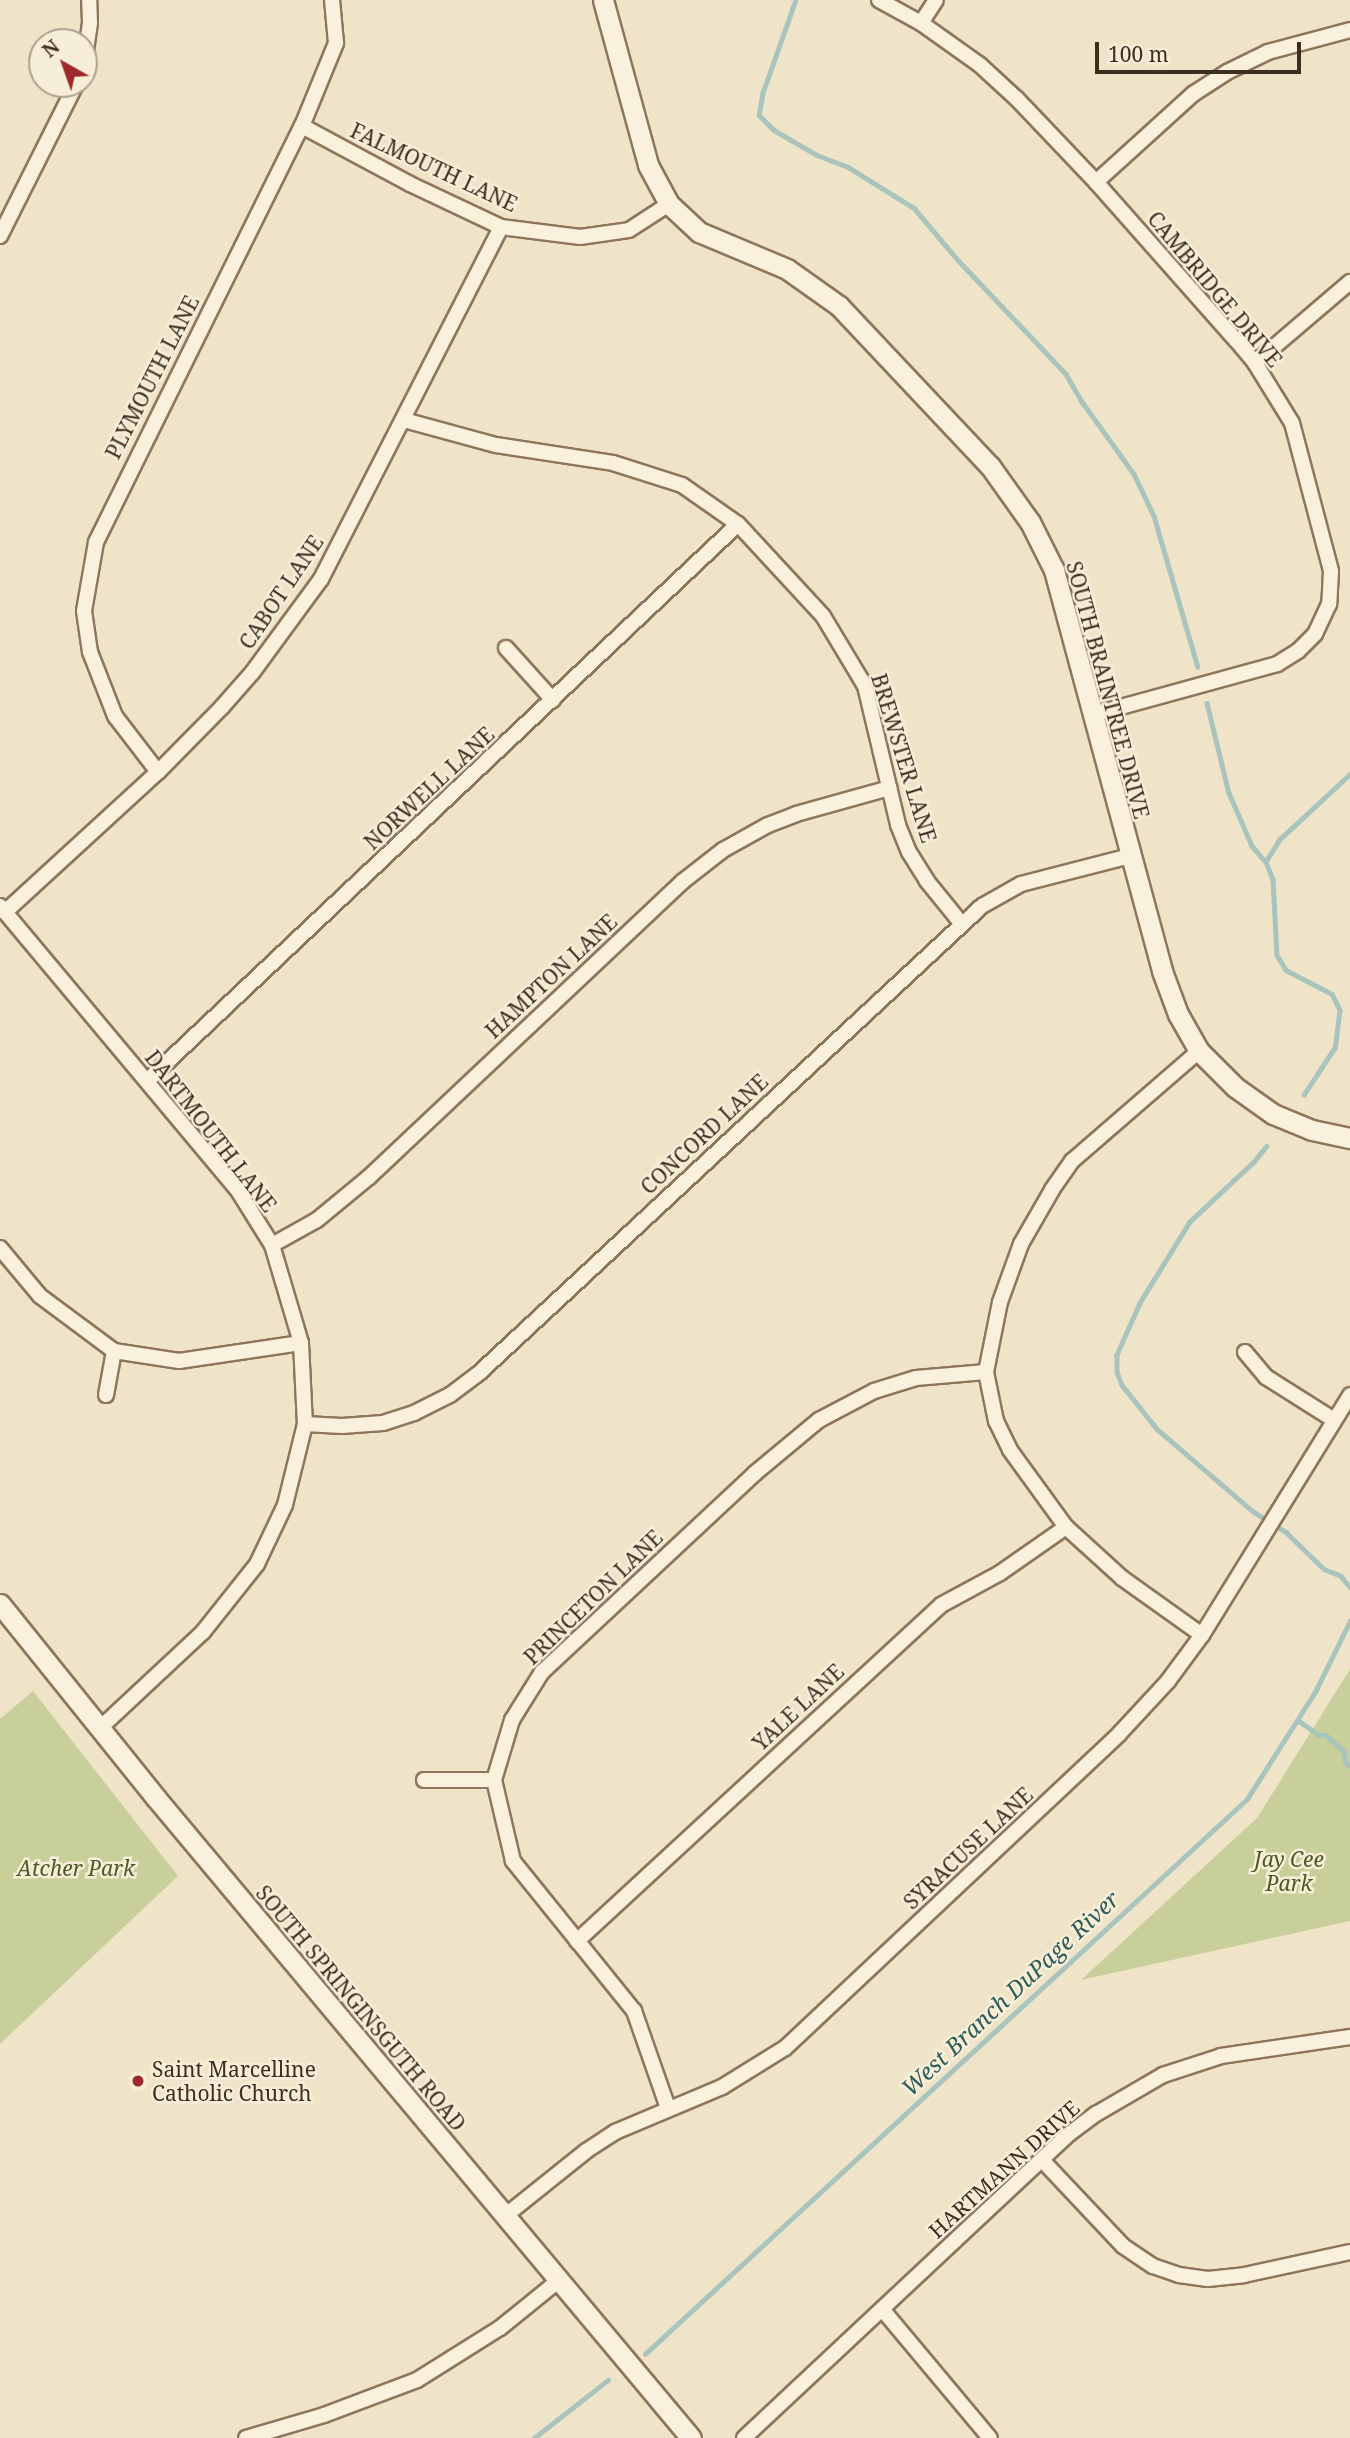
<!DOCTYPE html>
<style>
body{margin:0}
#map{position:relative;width:1350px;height:2438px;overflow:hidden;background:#f0e4c8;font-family:"Noto Serif",serif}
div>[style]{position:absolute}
.green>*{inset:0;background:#c9cf9b}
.stream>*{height:4.5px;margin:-2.25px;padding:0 2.25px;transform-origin:2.25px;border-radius:2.25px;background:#a9c4bc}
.roads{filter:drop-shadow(2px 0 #8d765c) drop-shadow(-2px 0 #8d765c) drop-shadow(0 2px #8d765c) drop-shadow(0 -2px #8d765c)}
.street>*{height:14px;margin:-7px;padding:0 7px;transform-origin:7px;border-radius:7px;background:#faf1dc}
.secondary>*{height:19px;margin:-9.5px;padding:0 9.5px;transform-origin:9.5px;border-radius:9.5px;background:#faf1dc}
.dots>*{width:19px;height:19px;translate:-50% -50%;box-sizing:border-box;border:4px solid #f7eed8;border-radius:50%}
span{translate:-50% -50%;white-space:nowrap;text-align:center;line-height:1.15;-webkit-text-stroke:5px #f7eed8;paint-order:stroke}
.street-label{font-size:21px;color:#3d2e20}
.park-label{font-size:21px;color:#4d5a26;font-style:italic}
.poi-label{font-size:21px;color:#3d2e20}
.left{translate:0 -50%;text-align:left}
.water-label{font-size:23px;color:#2f5d5a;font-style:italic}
.north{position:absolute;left:28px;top:28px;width:70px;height:70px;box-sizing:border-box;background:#f7eed8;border:2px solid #ada18e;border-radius:50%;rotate:320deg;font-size:19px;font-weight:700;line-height:28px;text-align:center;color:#3d2e20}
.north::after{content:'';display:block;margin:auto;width:24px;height:32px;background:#9e2a2b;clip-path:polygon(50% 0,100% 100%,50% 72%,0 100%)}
.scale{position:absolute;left:1095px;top:42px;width:206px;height:32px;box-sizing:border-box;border:4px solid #3d2e20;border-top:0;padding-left:9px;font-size:21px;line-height:24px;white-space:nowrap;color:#3d2e20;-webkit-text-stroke:5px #f7eed8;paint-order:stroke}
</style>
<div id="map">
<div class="green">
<div style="clip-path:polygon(1350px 1669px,1350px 1921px,1081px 1980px,1257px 1818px)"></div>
<div style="clip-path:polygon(33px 1691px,178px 1876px,0 2044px,0 1719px)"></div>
</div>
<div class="stream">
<div style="left:796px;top:0;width:99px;rotate:109.5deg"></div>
<div style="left:763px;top:93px;width:22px;rotate:100deg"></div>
<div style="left:759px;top:115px;width:21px;rotate:45deg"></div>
<div style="left:774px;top:130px;width:50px;rotate:30.2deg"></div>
<div style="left:817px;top:155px;width:33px;rotate:21deg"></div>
<div style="left:848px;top:167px;width:78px;rotate:31.8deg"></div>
<div style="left:914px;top:208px;width:68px;rotate:49.8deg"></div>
<div style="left:958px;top:260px;width:157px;rotate:46.5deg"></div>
<div style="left:1066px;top:374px;width:34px;rotate:60deg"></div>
<div style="left:1083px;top:403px;width:87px;rotate:54.3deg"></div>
<div style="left:1134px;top:474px;width:47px;rotate:64.5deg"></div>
<div style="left:1154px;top:516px;width:157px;rotate:73.8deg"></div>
<div style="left:1207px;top:703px;width:93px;rotate:76.3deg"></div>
<div style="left:1229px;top:793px;width:58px;rotate:66.5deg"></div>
<div style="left:1252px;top:846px;width:21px;rotate:49deg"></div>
<div style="left:1266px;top:862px;width:18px;rotate:68deg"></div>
<div style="left:1273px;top:879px;width:76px;rotate:87deg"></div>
<div style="left:1277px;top:955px;width:17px;rotate:59deg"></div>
<div style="left:1286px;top:970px;width:52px;rotate:27.6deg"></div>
<div style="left:1332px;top:994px;width:18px;rotate:63deg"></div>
<div style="left:1340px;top:1010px;width:38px;rotate:97deg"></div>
<div style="left:1335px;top:1048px;width:56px;rotate:123.4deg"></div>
<div style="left:1266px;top:861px;width:26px;rotate:-58deg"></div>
<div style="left:1280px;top:839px;width:96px;rotate:-42.9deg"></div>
<div style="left:1267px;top:1146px;width:22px;rotate:129deg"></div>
<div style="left:1253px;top:1163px;width:86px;rotate:136.9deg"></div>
<div style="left:1190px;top:1222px;width:95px;rotate:121.7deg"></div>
<div style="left:1140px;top:1303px;width:57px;rotate:113.9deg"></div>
<div style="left:1117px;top:1355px;width:17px;rotate:90deg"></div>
<div style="left:1117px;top:1372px;width:14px;rotate:69deg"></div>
<div style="left:1122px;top:1385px;width:56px;rotate:51.5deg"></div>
<div style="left:1157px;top:1429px;width:128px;rotate:40.6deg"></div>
<div style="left:1254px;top:1512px;width:39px;rotate:32deg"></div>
<div style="left:1287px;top:1533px;width:52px;rotate:44.2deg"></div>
<div style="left:1324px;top:1569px;width:18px;rotate:22deg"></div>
<div style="left:1341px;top:1576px;width:14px;rotate:51deg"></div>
<div style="left:1298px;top:1720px;width:26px;rotate:36deg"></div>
<div style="left:1319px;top:1735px;width:7px"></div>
<div style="left:1326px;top:1735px;width:25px;rotate:43deg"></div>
<div style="left:1344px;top:1752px;width:11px;rotate:80deg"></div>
<div style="left:1346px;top:1763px;width:5px;rotate:37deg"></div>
<div style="left:645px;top:2354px;width:819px;rotate:-42.67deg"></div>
<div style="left:1247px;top:1799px;width:127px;rotate:-57.6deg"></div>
<div style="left:1315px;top:1692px;width:79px;rotate:-63.8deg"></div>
<div style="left:534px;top:2438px;width:94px;rotate:-38.1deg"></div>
</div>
<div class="roads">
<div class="street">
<div style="left:879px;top:0;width:48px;rotate:28.7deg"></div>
<div style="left:921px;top:23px;width:72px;rotate:35.4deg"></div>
<div style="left:980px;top:65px;width:50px;rotate:42.6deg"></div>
<div style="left:1017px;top:99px;width:115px;rotate:46.4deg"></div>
<div style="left:1096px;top:182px;width:211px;rotate:48.5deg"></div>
<div style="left:1236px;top:340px;width:30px;rotate:50deg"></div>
<div style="left:1255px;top:363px;width:70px;rotate:58.3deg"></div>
<div style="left:1292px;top:423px;width:153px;rotate:75.2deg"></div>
<div style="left:1331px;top:571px;width:33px;rotate:93deg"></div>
<div style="left:1329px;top:604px;width:33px;rotate:115deg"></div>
<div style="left:1315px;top:634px;width:24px;rotate:135deg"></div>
<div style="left:1298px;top:651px;width:25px;rotate:148deg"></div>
<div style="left:1277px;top:664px;width:192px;rotate:164.6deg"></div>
<div style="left:921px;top:23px;width:27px;rotate:-57deg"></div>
<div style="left:84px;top:64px;width:41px;rotate:-81.7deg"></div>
<div style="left:90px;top:23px;width:23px;rotate:-92deg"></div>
<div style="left:302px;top:126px;width:123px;rotate:28.2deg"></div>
<div style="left:410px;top:184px;width:101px;rotate:25.3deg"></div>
<div style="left:501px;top:227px;width:80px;rotate:7.2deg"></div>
<div style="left:580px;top:237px;width:49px;rotate:-8.1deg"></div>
<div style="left:629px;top:230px;width:48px;rotate:-33deg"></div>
<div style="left:1096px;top:182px;width:131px;rotate:-42.2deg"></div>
<div style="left:1193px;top:94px;width:40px;rotate:-32.9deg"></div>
<div style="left:1227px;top:72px;width:46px;rotate:-26deg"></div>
<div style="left:1268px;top:52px;width:85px;rotate:-15deg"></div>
<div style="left:0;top:236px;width:170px;rotate:-63.4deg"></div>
<div style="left:1255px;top:363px;width:125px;rotate:-40.5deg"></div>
<div style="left:404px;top:420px;width:95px;rotate:15.2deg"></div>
<div style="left:496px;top:445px;width:118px;rotate:8.7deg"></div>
<div style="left:613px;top:463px;width:72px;rotate:17.7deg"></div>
<div style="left:682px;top:485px;width:68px;rotate:34.9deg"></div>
<div style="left:738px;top:524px;width:125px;rotate:47.3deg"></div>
<div style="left:823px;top:616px;width:82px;rotate:59deg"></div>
<div style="left:865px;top:686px;width:143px;rotate:76.6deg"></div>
<div style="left:898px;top:825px;width:29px;rotate:68deg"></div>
<div style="left:909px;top:852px;width:34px;rotate:58deg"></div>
<div style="left:927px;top:881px;width:54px;rotate:51deg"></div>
<div style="left:506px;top:648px;width:70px;rotate:47.9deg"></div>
<div style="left:158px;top:772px;width:71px;rotate:-127.5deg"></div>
<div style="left:115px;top:716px;width:69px;rotate:-111.3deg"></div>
<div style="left:90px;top:652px;width:41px;rotate:-98.3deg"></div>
<div style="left:84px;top:611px;width:70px;rotate:-80.1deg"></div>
<div style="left:96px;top:542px;width:464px;rotate:-63.7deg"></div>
<div style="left:302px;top:126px;width:90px;rotate:-67.7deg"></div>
<div style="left:336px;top:43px;width:43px;rotate:-95.3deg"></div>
<div style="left:0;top:906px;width:369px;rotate:50.1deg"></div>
<div style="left:237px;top:1189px;width:66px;rotate:58deg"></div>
<div style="left:272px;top:1245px;width:102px;rotate:73.5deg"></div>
<div style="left:301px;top:1343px;width:81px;rotate:87.2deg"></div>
<div style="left:305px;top:1424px;width:83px;rotate:103.9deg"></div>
<div style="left:285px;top:1505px;width:65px;rotate:115.4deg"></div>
<div style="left:257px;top:1564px;width:87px;rotate:128.5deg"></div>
<div style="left:203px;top:1632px;width:139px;rotate:137deg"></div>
<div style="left:5px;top:912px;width:207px;rotate:-42.5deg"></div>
<div style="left:158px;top:772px;width:91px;rotate:-45.4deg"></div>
<div style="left:222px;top:707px;width:45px;rotate:-48.6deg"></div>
<div style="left:252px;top:673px;width:117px;rotate:-53.7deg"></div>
<div style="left:321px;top:579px;width:395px;rotate:-62.9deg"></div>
<div style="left:1199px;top:1051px;width:168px;rotate:139.1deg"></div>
<div style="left:1072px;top:1161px;width:35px;rotate:125deg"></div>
<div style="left:1052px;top:1190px;width:62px;rotate:119.9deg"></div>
<div style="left:1021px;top:1244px;width:62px;rotate:109.9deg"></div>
<div style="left:1000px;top:1302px;width:71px;rotate:101.3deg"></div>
<div style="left:986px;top:1372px;width:50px;rotate:78.5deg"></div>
<div style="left:996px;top:1421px;width:32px;rotate:64deg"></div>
<div style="left:1010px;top:1450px;width:95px;rotate:54deg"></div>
<div style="left:1066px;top:1527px;width:76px;rotate:42.3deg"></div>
<div style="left:1122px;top:1578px;width:98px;rotate:35.5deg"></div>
<div style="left:147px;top:1081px;width:812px;rotate:-43.3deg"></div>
<div style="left:272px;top:1245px;width:51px;rotate:-29.1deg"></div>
<div style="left:317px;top:1220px;width:67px;rotate:-39.6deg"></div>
<div style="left:369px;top:1177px;width:430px;rotate:-43.3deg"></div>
<div style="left:682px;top:882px;width:52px;rotate:-38deg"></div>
<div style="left:723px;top:850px;width:51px;rotate:-29.1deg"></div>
<div style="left:768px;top:825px;width:30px;rotate:-21deg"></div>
<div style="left:796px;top:814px;width:97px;rotate:-15.6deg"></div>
<div style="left:0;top:1248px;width:62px;rotate:50.2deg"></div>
<div style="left:40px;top:1296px;width:92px;rotate:36.6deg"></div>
<div style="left:114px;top:1351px;width:66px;rotate:8.7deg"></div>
<div style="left:179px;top:1361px;width:123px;rotate:-8.4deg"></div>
<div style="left:1245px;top:1352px;width:33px;rotate:50deg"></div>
<div style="left:1266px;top:1377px;width:80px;rotate:32.3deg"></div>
<div style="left:106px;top:1395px;width:45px;rotate:-79.7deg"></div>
<div style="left:305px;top:1424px;width:37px;rotate:3deg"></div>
<div style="left:342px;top:1426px;width:41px;rotate:-4.2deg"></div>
<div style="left:383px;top:1423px;width:33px;rotate:-18deg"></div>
<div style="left:414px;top:1413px;width:40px;rotate:-26.6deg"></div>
<div style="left:450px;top:1395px;width:35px;rotate:-37deg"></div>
<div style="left:478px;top:1374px;width:688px;rotate:-42.88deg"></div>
<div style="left:982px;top:906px;width:45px;rotate:-29.4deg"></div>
<div style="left:1021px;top:884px;width:113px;rotate:-14.4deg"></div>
<div style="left:424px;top:1780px;width:70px"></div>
<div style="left:577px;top:1941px;width:495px;rotate:-42.7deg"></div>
<div style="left:941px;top:1605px;width:67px;rotate:-28.5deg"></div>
<div style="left:1000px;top:1573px;width:80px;rotate:-34.9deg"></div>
<div style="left:668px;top:2108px;width:103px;rotate:-109.3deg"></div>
<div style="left:634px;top:2011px;width:193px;rotate:-128.9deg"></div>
<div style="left:513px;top:1861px;width:83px;rotate:-103.2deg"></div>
<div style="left:494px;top:1780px;width:63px;rotate:-73.3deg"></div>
<div style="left:512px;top:1720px;width:57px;rotate:-58deg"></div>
<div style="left:542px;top:1672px;width:290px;rotate:-43deg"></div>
<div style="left:754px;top:1474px;width:85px;rotate:-39.7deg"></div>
<div style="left:819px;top:1420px;width:62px;rotate:-27.8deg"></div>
<div style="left:874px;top:1391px;width:44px;rotate:-17.2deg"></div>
<div style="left:916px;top:1378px;width:70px;rotate:-4.9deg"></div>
<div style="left:1042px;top:2160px;width:118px;rotate:46.7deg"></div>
<div style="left:1123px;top:2246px;width:36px;rotate:34deg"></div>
<div style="left:1153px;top:2266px;width:28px;rotate:19deg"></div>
<div style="left:1179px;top:2275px;width:29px;rotate:8deg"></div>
<div style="left:1208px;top:2279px;width:36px;rotate:-6deg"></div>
<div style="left:1244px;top:2275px;width:108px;rotate:-12.2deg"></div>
<div style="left:505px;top:2216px;width:104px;rotate:-38.7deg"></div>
<div style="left:586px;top:2151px;width:35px;rotate:-33deg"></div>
<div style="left:615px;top:2132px;width:116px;rotate:-22.8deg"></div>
<div style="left:722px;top:2087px;width:74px;rotate:-31.8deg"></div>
<div style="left:785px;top:2048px;width:458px;rotate:-43.2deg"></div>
<div style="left:1119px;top:1734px;width:72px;rotate:-47.2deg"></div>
<div style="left:1168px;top:1681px;width:57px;rotate:-53.5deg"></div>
<div style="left:1202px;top:1635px;width:282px;rotate:-58.3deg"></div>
<div style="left:882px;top:2309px;width:168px;rotate:50.1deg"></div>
<div style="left:246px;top:2438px;width:81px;rotate:-16.4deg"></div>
<div style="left:324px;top:2415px;width:99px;rotate:-20.6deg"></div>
<div style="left:417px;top:2380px;width:98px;rotate:-32.1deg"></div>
<div style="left:500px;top:2328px;width:75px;rotate:-39deg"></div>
<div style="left:744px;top:2438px;width:445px;rotate:-43.1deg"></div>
<div style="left:1069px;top:2134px;width:34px;rotate:-37deg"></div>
<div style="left:1096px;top:2114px;width:78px;rotate:-30.2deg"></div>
<div style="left:1163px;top:2075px;width:61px;rotate:-18.1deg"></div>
<div style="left:1221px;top:2056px;width:130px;rotate:-8.4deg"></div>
</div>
<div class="secondary">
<div style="left:603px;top:0;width:171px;rotate:74.7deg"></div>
<div style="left:648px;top:165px;width:44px;rotate:61.7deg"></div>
<div style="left:669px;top:204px;width:41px;rotate:43deg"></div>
<div style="left:699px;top:232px;width:95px;rotate:22.8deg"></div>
<div style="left:787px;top:269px;width:64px;rotate:35.4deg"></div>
<div style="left:839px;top:306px;width:220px;rotate:46.7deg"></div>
<div style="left:990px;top:466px;width:69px;rotate:54.5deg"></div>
<div style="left:1030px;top:522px;width:54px;rotate:63.4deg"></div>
<div style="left:1054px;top:570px;width:415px;rotate:74.9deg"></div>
<div style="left:1162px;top:971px;width:46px;rotate:69.6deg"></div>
<div style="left:1178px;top:1014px;width:43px;rotate:60.4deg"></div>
<div style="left:1199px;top:1051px;width:51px;rotate:45deg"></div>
<div style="left:1235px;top:1087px;width:47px;rotate:35.4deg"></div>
<div style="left:1273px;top:1114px;width:42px;rotate:22.3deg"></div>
<div style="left:1312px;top:1130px;width:39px;rotate:12deg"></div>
<div style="left:0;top:1604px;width:249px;rotate:51.2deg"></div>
<div style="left:156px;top:1798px;width:834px;rotate:50.11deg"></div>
</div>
</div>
<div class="dots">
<div style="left:138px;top:2081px;background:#9e2a2b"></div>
</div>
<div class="street-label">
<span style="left:434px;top:167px;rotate:25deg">FALMOUTH LANE</span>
<span style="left:1215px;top:289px;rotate:50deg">CAMBRIDGE DRIVE</span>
<span style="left:152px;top:377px;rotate:-63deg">PLYMOUTH LANE</span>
<span style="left:281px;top:592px;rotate:-56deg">CABOT LANE</span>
<span style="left:1108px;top:690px;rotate:75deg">SOUTH BRAINTREE DRIVE</span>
<span style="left:904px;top:758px;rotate:73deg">BREWSTER LANE</span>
<span style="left:429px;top:788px;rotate:-43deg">NORWELL LANE</span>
<span style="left:551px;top:976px;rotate:-43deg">HAMPTON LANE</span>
<span style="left:211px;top:1131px;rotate:52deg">DARTMOUTH LANE</span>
<span style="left:704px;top:1134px;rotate:-43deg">CONCORD LANE</span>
<span style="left:593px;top:1597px;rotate:-44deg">PRINCETON LANE</span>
<span style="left:798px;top:1707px;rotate:-43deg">YALE LANE</span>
<span style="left:968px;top:1848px;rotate:-43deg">SYRACUSE LANE</span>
<span style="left:361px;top:2008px;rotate:50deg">SOUTH SPRINGINSGUTH ROAD</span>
<span style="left:1004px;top:2169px;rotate:-42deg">HARTMANN DRIVE</span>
</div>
<div class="park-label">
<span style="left:1289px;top:1871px">Jay Cee<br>Park</span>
<span style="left:76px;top:1868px">Atcher Park</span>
</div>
<div class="poi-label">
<span class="left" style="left:152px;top:2081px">Saint Marcelline<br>Catholic Church</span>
</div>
<div class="water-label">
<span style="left:1010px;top:1993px;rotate:-43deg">West Branch DuPage River</span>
</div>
<div class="north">N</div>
<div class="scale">100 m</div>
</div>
